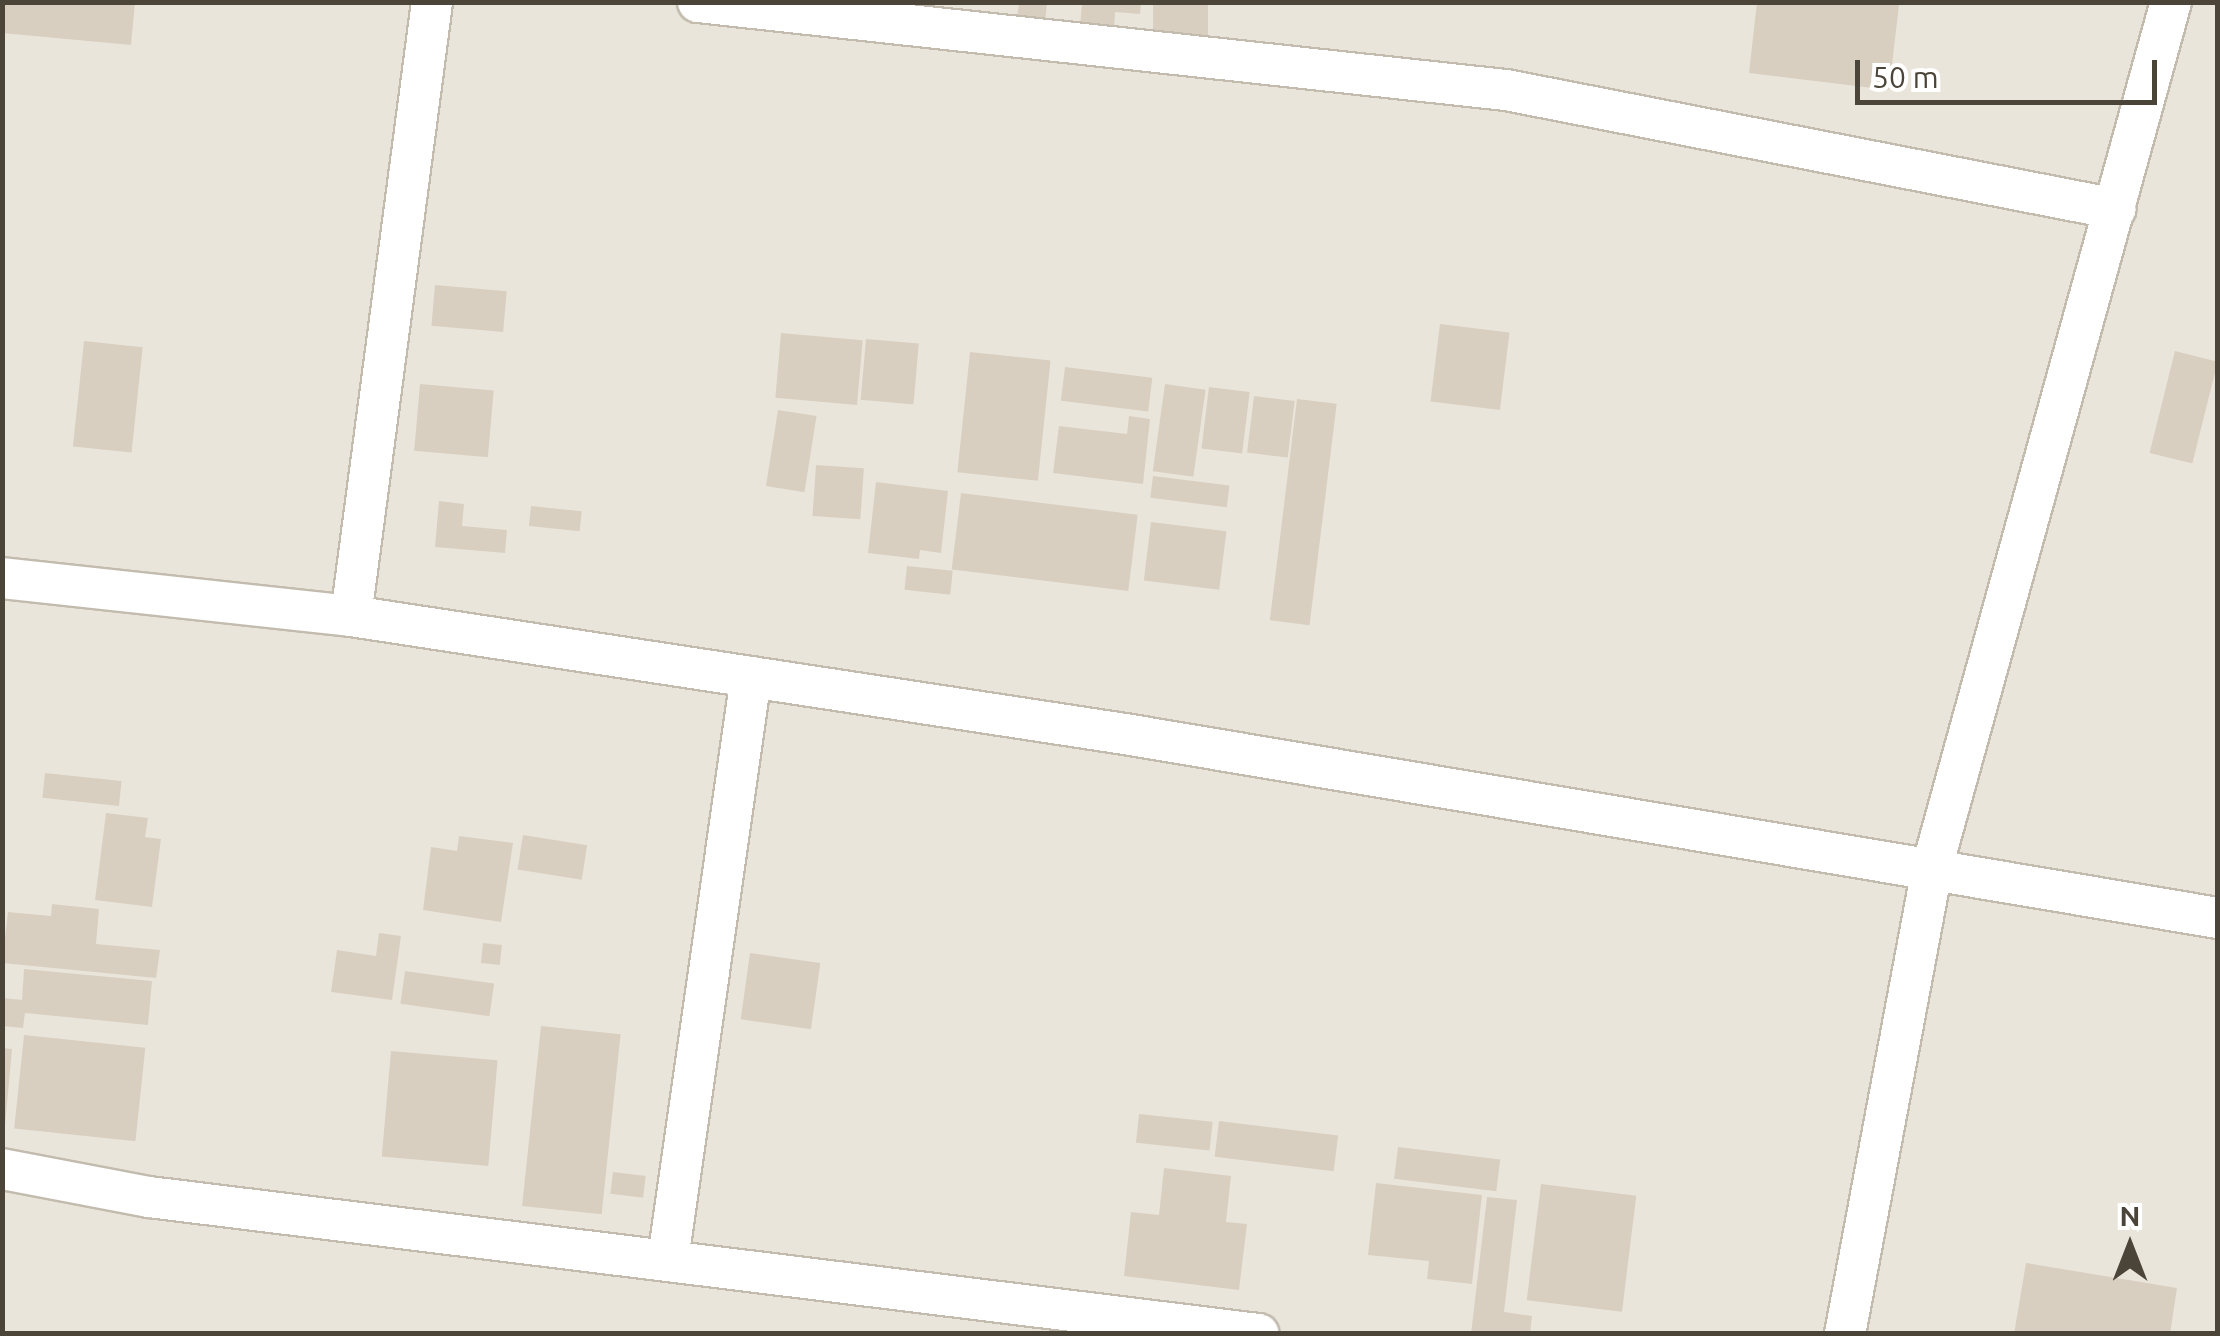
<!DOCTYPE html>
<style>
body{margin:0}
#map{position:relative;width:2220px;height:1336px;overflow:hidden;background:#f6f3ec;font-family:Ubuntu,sans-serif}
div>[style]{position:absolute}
.residential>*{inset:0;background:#eae5da;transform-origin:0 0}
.building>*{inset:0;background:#d8cfc1;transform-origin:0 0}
.roads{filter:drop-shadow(2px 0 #c2bbae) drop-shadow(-2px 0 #c2bbae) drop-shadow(0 2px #c2bbae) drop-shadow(0 -2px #c2bbae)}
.street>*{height:40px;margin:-20px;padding:0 20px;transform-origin:20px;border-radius:20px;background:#fff}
span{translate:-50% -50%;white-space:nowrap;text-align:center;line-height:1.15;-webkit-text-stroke:8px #fff;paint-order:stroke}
.frame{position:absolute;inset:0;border:5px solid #4b4439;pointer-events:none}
.north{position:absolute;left:2080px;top:1196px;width:100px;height:100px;-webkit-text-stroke:8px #fff;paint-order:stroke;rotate:0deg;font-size:28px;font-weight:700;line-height:40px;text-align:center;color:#4b4439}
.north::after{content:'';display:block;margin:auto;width:35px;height:45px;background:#4b4439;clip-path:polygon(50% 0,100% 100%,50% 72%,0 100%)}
.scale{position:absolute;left:1855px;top:60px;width:302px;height:45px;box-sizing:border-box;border:5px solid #4b4439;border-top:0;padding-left:12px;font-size:30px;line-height:35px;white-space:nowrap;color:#4b4439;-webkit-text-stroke:8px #fff;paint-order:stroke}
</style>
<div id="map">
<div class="residential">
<div style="left:3px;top:3px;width:2214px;height:1330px"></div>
</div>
<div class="building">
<div style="clip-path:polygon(2px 2px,135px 2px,131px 45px,2px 33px)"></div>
<div style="clip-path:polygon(1019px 2px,1047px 2px,1045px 23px,1017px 20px)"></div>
<div style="clip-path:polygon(1082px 2px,1141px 2px,1140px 14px,1115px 12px,1114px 31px,1080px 28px)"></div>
<div style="left:1153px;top:2px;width:55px;height:35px"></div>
<div style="clip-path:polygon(1757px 2px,1899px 5px,1889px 90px,1749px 73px)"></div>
<div style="left:435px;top:285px;width:72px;height:41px;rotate:5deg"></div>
<div style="left:1440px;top:324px;width:70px;height:78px;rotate:7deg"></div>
<div style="left:781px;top:333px;width:82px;height:65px;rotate:5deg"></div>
<div style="left:866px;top:339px;width:53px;height:61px;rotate:5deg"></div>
<div style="left:84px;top:341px;width:59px;height:106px;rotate:6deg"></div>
<div style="left:2175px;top:351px;width:44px;height:105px;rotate:14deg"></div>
<div style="left:970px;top:352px;width:81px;height:121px;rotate:6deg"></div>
<div style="left:1065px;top:367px;width:88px;height:34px;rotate:7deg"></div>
<div style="left:420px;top:384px;width:74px;height:67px;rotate:5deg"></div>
<div style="left:1165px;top:384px;width:41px;height:88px;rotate:8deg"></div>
<div style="left:1209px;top:387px;width:41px;height:62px;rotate:7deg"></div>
<div style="left:1254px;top:396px;width:41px;height:57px;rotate:7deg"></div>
<div style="left:1297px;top:399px;width:40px;height:223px;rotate:7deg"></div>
<div style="left:778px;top:410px;width:39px;height:77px;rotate:9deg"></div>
<div style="clip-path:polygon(1129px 416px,1150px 419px,1143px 484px,1053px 473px,1059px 426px,1127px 434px)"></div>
<div style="left:816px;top:465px;width:48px;height:51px;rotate:4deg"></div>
<div style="left:1153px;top:476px;width:77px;height:22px;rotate:7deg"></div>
<div style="clip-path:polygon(876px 482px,948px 491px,941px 553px,920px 550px,919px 559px,868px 553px)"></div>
<div style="left:961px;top:493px;width:178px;height:77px;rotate:7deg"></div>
<div style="clip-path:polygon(439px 501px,464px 504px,462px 526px,507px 530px,505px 553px,435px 547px)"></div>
<div style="left:531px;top:506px;width:51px;height:20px;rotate:6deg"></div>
<div style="left:1151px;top:522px;width:76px;height:59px;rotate:7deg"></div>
<div style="left:907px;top:566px;width:46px;height:24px;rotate:6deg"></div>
<div style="left:45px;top:773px;width:77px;height:25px;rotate:6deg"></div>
<div style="clip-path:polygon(106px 813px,148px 818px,145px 837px,161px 839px,152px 907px,95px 900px)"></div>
<div style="left:523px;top:835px;width:65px;height:35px;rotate:9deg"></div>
<div style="clip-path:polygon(459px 836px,513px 843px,501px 922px,423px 910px,431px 847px,457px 851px)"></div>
<div style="clip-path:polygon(52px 904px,99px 909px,96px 944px,160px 950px,156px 978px,2px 963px,8px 912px,51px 916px)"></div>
<div style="clip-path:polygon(379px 933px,401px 936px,392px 1000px,331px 992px,337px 950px,376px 956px)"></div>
<div style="left:483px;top:943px;width:19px;height:20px;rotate:6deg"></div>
<div style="left:750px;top:953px;width:71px;height:67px;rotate:8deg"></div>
<div style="clip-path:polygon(24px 969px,152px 981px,148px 1025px,25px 1013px,23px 1028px,2px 1026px,3px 998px,22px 1000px)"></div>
<div style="left:405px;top:971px;width:90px;height:33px;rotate:8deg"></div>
<div style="left:541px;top:1026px;width:80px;height:181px;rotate:6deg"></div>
<div style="left:24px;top:1035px;width:122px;height:94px;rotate:6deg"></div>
<div style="clip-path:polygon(2px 1048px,12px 1049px,5px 1125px,2px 1125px)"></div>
<div style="left:391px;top:1051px;width:107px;height:106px;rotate:5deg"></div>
<div style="left:1139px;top:1114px;width:74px;height:29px;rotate:6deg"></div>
<div style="left:1219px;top:1121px;width:120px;height:36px;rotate:7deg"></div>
<div style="left:1398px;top:1147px;width:103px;height:32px;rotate:7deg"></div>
<div style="clip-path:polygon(1164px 1168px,1231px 1176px,1226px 1222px,1247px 1224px,1239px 1290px,1124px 1276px,1131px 1212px,1159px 1215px)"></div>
<div style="left:613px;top:1172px;width:33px;height:22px;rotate:7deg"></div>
<div style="clip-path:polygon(1376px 1183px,1482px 1195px,1472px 1284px,1427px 1279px,1429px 1261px,1368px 1255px)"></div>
<div style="left:1541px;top:1184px;width:96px;height:117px;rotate:7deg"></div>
<div style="clip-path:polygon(1487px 1197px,1517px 1200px,1504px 1312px,1532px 1316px,1530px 1334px,1471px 1334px)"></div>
<div style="clip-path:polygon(2026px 1263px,2177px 1288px,2170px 1334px,2014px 1334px)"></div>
</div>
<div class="roads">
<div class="street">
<div style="left:698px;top:2px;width:813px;rotate:6.22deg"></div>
<div style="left:1506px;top:90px;width:621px;rotate:11.04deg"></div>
<div style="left:2px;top:578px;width:351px;rotate:6.2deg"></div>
<div style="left:351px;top:616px;width:789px;rotate:8.67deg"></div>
<div style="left:1131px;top:735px;width:1102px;rotate:9.56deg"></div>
<div style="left:351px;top:616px;width:619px;rotate:-82.48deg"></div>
<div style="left:2px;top:1169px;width:150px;rotate:10.8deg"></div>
<div style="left:149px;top:1197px;width:1118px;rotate:7.04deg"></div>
<div style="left:668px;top:1259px;width:588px;rotate:-81.88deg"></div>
<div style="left:1845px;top:1334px;width:478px;rotate:-79.4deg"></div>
<div style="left:1933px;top:864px;width:894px;rotate:-74.57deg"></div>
</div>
</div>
<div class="frame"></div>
<div class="north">N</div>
<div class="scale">50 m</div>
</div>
